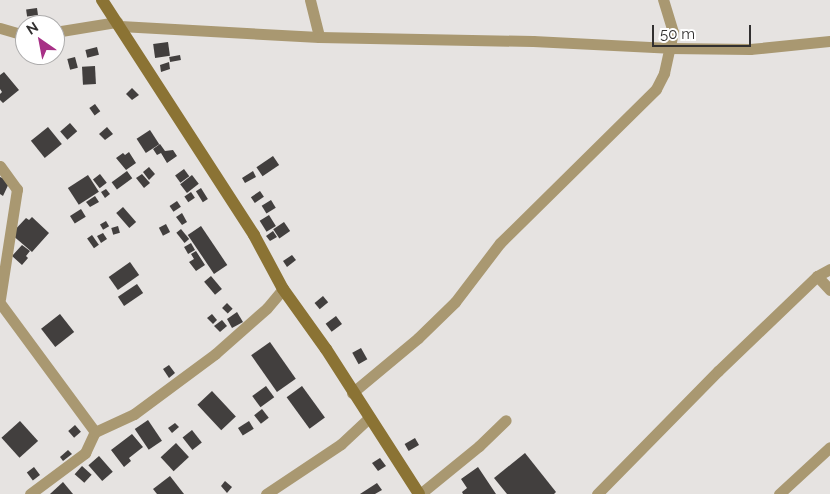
<!DOCTYPE html>
<style>
body{margin:0}
#map{position:relative;width:830px;height:494px;overflow:hidden;background:#e6e3e1;font-family:Raleway,sans-serif}
div>[style]{position:absolute}
.building>*{inset:0;background:#423f3e;transform-origin:0 0}
.street>*{height:11px;margin:-5.5px;padding:0 5.5px;transform-origin:5.5px;border-radius:5.5px;background:#a99871}
.secondary>*{height:12px;margin:-6px;padding:0 6px;transform-origin:6px;border-radius:6px;background:#8b7334}
span{translate:-50% -50%;white-space:nowrap;text-align:center;line-height:1.15;-webkit-text-stroke:5px #fff;paint-order:stroke}
.north{position:absolute;left:15px;top:15px;width:50px;height:50px;box-sizing:border-box;background:#fff;border:1px solid #adacac;border-radius:50%;rotate:327deg;font-size:14px;font-weight:700;line-height:20px;text-align:center;color:#323030}
.north::after{content:'';display:block;margin:auto;width:18px;height:22px;background:#a73086;clip-path:polygon(50% 0,100% 100%,50% 72%,0 100%)}
.scale{position:absolute;left:652px;top:25px;width:99px;height:22px;box-sizing:border-box;border:2px solid #323030;border-top:0;padding-left:6px;font-size:15px;line-height:18px;white-space:nowrap;color:#323030;-webkit-text-stroke:4px #fff;paint-order:stroke}
</style>
<div id="map">
<div class="building">
<div style="left:37px;top:8px;width:7px;height:11px;rotate:82deg"></div>
<div style="left:168px;top:42px;width:14px;height:15px;rotate:82deg"></div>
<div style="left:97px;top:47px;width:8px;height:12px;rotate:76deg"></div>
<div style="left:180px;top:55px;width:5px;height:11px;rotate:79deg"></div>
<div style="left:75px;top:57px;width:11px;height:8px;rotate:75deg"></div>
<div style="clip-path:polygon(169px 62px,170px 69px,161px 72px,160px 65px)"></div>
<div style="left:95px;top:66px;width:18px;height:13px;rotate:87deg"></div>
<div style="clip-path:polygon(4px 72px,19px 90px,3px 103px,0 100px,0 94px,2px 92px,0 89px,0 75px)"></div>
<div style="clip-path:polygon(132px 88px,139px 95px,132px 100px,126px 94px)"></div>
<div style="left:95px;top:104px;width:9px;height:7px;rotate:54deg"></div>
<div style="left:70px;top:123px;width:11px;height:13px;rotate:49deg"></div>
<div style="left:48px;top:127px;width:22px;height:22px;rotate:51deg"></div>
<div style="clip-path:polygon(107px 127px,113px 134px,105px 140px,99px 134px)"></div>
<div style="left:150px;top:130px;width:17px;height:16px;rotate:57deg"></div>
<div style="clip-path:polygon(160px 144px,165px 151px,173px 150px,177px 156px,167px 163px,161px 153px,157px 155px,153px 149px)"></div>
<div style="clip-path:polygon(129px 152px,136px 163px,126px 170px,116px 158px,123px 153px,125px 155px)"></div>
<div style="left:273px;top:156px;width:11px;height:20px;rotate:56deg"></div>
<div style="clip-path:polygon(149px 167px,155px 174px,149px 180px,143px 172px)"></div>
<div style="left:184px;top:169px;width:9px;height:11px;rotate:54deg"></div>
<div style="left:127px;top:171px;width:9px;height:19px;rotate:54deg"></div>
<div style="clip-path:polygon(253px 171px,256px 177px,245px 183px,242px 178px)"></div>
<div style="left:100px;top:174px;width:11px;height:9px;rotate:52deg"></div>
<div style="clip-path:polygon(142px 174px,150px 183px,144px 188px,136px 178px)"></div>
<div style="left:88px;top:175px;width:20px;height:24px;rotate:57deg"></div>
<div style="left:192px;top:175px;width:11px;height:15px;rotate:52deg"></div>
<div style="clip-path:polygon(0 177px,10px 181px,3px 196px,0 194px)"></div>
<div style="left:201px;top:188px;width:13px;height:6px;rotate:58deg"></div>
<div style="clip-path:polygon(106px 189px,110px 194px,105px 198px,101px 192px)"></div>
<div style="left:260px;top:191px;width:7px;height:11px;rotate:56deg"></div>
<div style="left:191px;top:192px;width:7px;height:8px;rotate:56deg"></div>
<div style="clip-path:polygon(95px 196px,99px 202px,90px 207px,86px 202px)"></div>
<div style="left:271px;top:200px;width:9px;height:11px;rotate:58deg"></div>
<div style="left:177px;top:201px;width:7px;height:9px;rotate:56deg"></div>
<div style="left:123px;top:207px;width:20px;height:9px;rotate:49deg"></div>
<div style="left:81px;top:209px;width:9px;height:13px;rotate:58deg"></div>
<div style="clip-path:polygon(182px 213px,187px 222px,182px 225px,176px 217px)"></div>
<div style="left:269px;top:215px;width:13px;height:11px;rotate:58deg"></div>
<div style="clip-path:polygon(32px 217px,49px 233px,32px 252px,11px 234px,26px 218px,29px 220px)"></div>
<div style="left:106px;top:221px;width:6px;height:7px;rotate:59deg"></div>
<div style="left:284px;top:222px;width:11px;height:13px;rotate:56deg"></div>
<div style="left:166px;top:224px;width:9px;height:8px;rotate:63deg"></div>
<div style="left:118px;top:226px;width:7px;height:7px;rotate:74deg"></div>
<div style="left:201px;top:226px;width:47px;height:16px;rotate:56deg"></div>
<div style="left:181px;top:229px;width:13px;height:6px;rotate:51deg"></div>
<div style="clip-path:polygon(273px 231px,277px 237px,270px 241px,266px 236px)"></div>
<div style="clip-path:polygon(103px 233px,107px 239px,101px 243px,97px 236px)"></div>
<div style="left:92px;top:235px;width:12px;height:6px;rotate:55deg"></div>
<div style="left:191px;top:243px;width:8px;height:8px;rotate:60deg"></div>
<div style="clip-path:polygon(22px 245px,30px 251px,26px 256px,28px 258px,22px 265px,12px 256px)"></div>
<div style="clip-path:polygon(196px 251px,205px 265px,196px 271px,189px 262px,194px 259px,191px 254px)"></div>
<div style="clip-path:polygon(292px 255px,296px 260px,287px 267px,283px 261px)"></div>
<div style="left:130px;top:262px;width:16px;height:26px;rotate:55deg"></div>
<div style="left:211px;top:276px;width:17px;height:9px;rotate:50deg"></div>
<div style="left:137px;top:284px;width:11px;height:23px;rotate:56deg"></div>
<div style="left:323px;top:296px;width:8px;height:11px;rotate:50deg"></div>
<div style="left:227px;top:303px;width:8px;height:7px;rotate:45deg"></div>
<div style="clip-path:polygon(237px 312px,243px 322px,232px 328px,227px 319px)"></div>
<div style="left:60px;top:314px;width:23px;height:24px;rotate:52deg"></div>
<div style="clip-path:polygon(212px 314px,217px 320px,213px 324px,207px 318px)"></div>
<div style="left:336px;top:316px;width:10px;height:13px;rotate:53deg"></div>
<div style="clip-path:polygon(222px 320px,227px 326px,220px 332px,214px 326px)"></div>
<div style="left:270px;top:342px;width:45px;height:23px;rotate:55deg"></div>
<div style="left:361px;top:348px;width:13px;height:10px;rotate:61deg"></div>
<div style="clip-path:polygon(169px 365px,175px 373px,169px 378px,163px 369px)"></div>
<div style="left:266px;top:386px;width:14px;height:17px;rotate:54deg"></div>
<div style="left:302px;top:386px;width:39px;height:19px;rotate:54deg"></div>
<div style="left:212px;top:391px;width:35px;height:20px;rotate:47deg"></div>
<div style="left:262px;top:409px;width:11px;height:10px;rotate:52deg"></div>
<div style="left:148px;top:420px;width:25px;height:16px;rotate:56deg"></div>
<div style="left:20px;top:421px;width:27px;height:25px;rotate:48deg"></div>
<div style="left:249px;top:421px;width:9px;height:13px;rotate:58deg"></div>
<div style="clip-path:polygon(175px 423px,179px 427px,172px 433px,168px 428px)"></div>
<div style="left:75px;top:425px;width:9px;height:9px;rotate:49deg"></div>
<div style="left:192px;top:430px;width:16px;height:12px;rotate:52deg"></div>
<div style="clip-path:polygon(132px 434px,143px 447px,129px 458px,131px 461px,124px 467px,111px 450px)"></div>
<div style="left:415px;top:438px;width:8px;height:12px;rotate:60deg"></div>
<div style="left:176px;top:443px;width:19px;height:21px;rotate:47deg"></div>
<div style="clip-path:polygon(68px 450px,72px 454px,63px 461px,60px 457px)"></div>
<div style="clip-path:polygon(525px 453px,556px 492px,554px 494px,507px 494px,494px 478px)"></div>
<div style="left:99px;top:456px;width:21px;height:14px;rotate:49deg"></div>
<div style="clip-path:polygon(380px 458px,386px 466px,378px 471px,372px 463px)"></div>
<div style="left:82px;top:466px;width:13px;height:11px;rotate:42deg"></div>
<div style="left:34px;top:467px;width:10px;height:9px;rotate:53deg"></div>
<div style="clip-path:polygon(478px 467px,496px 494px,463px 494px,462px 492px,467px 488px,461px 479px)"></div>
<div style="clip-path:polygon(170px 476px,184px 494px,157px 494px,153px 489px)"></div>
<div style="clip-path:polygon(225px 481px,232px 487px,227px 493px,221px 486px)"></div>
<div style="clip-path:polygon(63px 482px,73px 494px,50px 494px)"></div>
<div style="clip-path:polygon(377px 483px,382px 490px,375px 494px,360px 494px)"></div>
</div>
<div class="street">
<div style="left:310px;top:0;width:38px;rotate:76deg"></div>
<div style="left:120px;top:26px;width:199px;rotate:3.2deg"></div>
<div style="left:319px;top:37px;width:214px;rotate:1.1deg"></div>
<div style="left:533px;top:41px;width:136px;rotate:2.9deg"></div>
<div style="left:669px;top:48px;width:81px;rotate:0.7deg"></div>
<div style="left:750px;top:49px;width:80px;rotate:-5.7deg"></div>
<div style="left:0;top:28px;width:26px;rotate:16deg"></div>
<div style="left:55px;top:32px;width:63px;rotate:-9.2deg"></div>
<div style="left:0;top:166px;width:29px;rotate:54deg"></div>
<div style="left:17px;top:189px;width:111px;rotate:98.8deg"></div>
<div style="left:817px;top:276px;width:19px;rotate:47deg"></div>
<div style="left:0;top:303px;width:160px;rotate:53.6deg"></div>
<div style="left:352px;top:393px;width:86px;rotate:-39.8deg"></div>
<div style="left:418px;top:338px;width:52px;rotate:-44.2deg"></div>
<div style="left:455px;top:302px;width:74px;rotate:-52.7deg"></div>
<div style="left:500px;top:243px;width:219px;rotate:-44.6deg"></div>
<div style="left:656px;top:89px;width:18px;rotate:-63deg"></div>
<div style="left:664px;top:73px;width:42px;rotate:-77.6deg"></div>
<div style="left:673px;top:32px;width:34px;rotate:-107deg"></div>
<div style="left:30px;top:494px;width:69px;rotate:-36.7deg"></div>
<div style="left:85px;top:453px;width:23px;rotate:-65deg"></div>
<div style="left:95px;top:432px;width:43px;rotate:-24.8deg"></div>
<div style="left:134px;top:414px;width:101px;rotate:-36.5deg"></div>
<div style="left:215px;top:354px;width:69px;rotate:-41.5deg"></div>
<div style="left:267px;top:308px;width:25px;rotate:-50deg"></div>
<div style="left:266px;top:494px;width:90px;rotate:-33.7deg"></div>
<div style="left:341px;top:444px;width:38px;rotate:-43deg"></div>
<div style="left:420px;top:494px;width:76px;rotate:-39.1deg"></div>
<div style="left:479px;top:446px;width:37px;rotate:-44deg"></div>
<div style="left:597px;top:494px;width:173px;rotate:-45.5deg"></div>
<div style="left:718px;top:371px;width:137px;rotate:-43.8deg"></div>
<div style="left:817px;top:276px;width:15px;rotate:-28deg"></div>
<div style="left:779px;top:494px;width:69px;rotate:-42.7deg"></div>
</div>
<div class="secondary">
<div style="left:102px;top:0;width:280px;rotate:57.1deg"></div>
<div style="left:254px;top:235px;width:61px;rotate:61.8deg"></div>
<div style="left:283px;top:289px;width:74px;rotate:54.4deg"></div>
<div style="left:326px;top:349px;width:172px;rotate:57.3deg"></div>
</div>
<div class="north">N</div>
<div class="scale">50 m</div>
</div>
